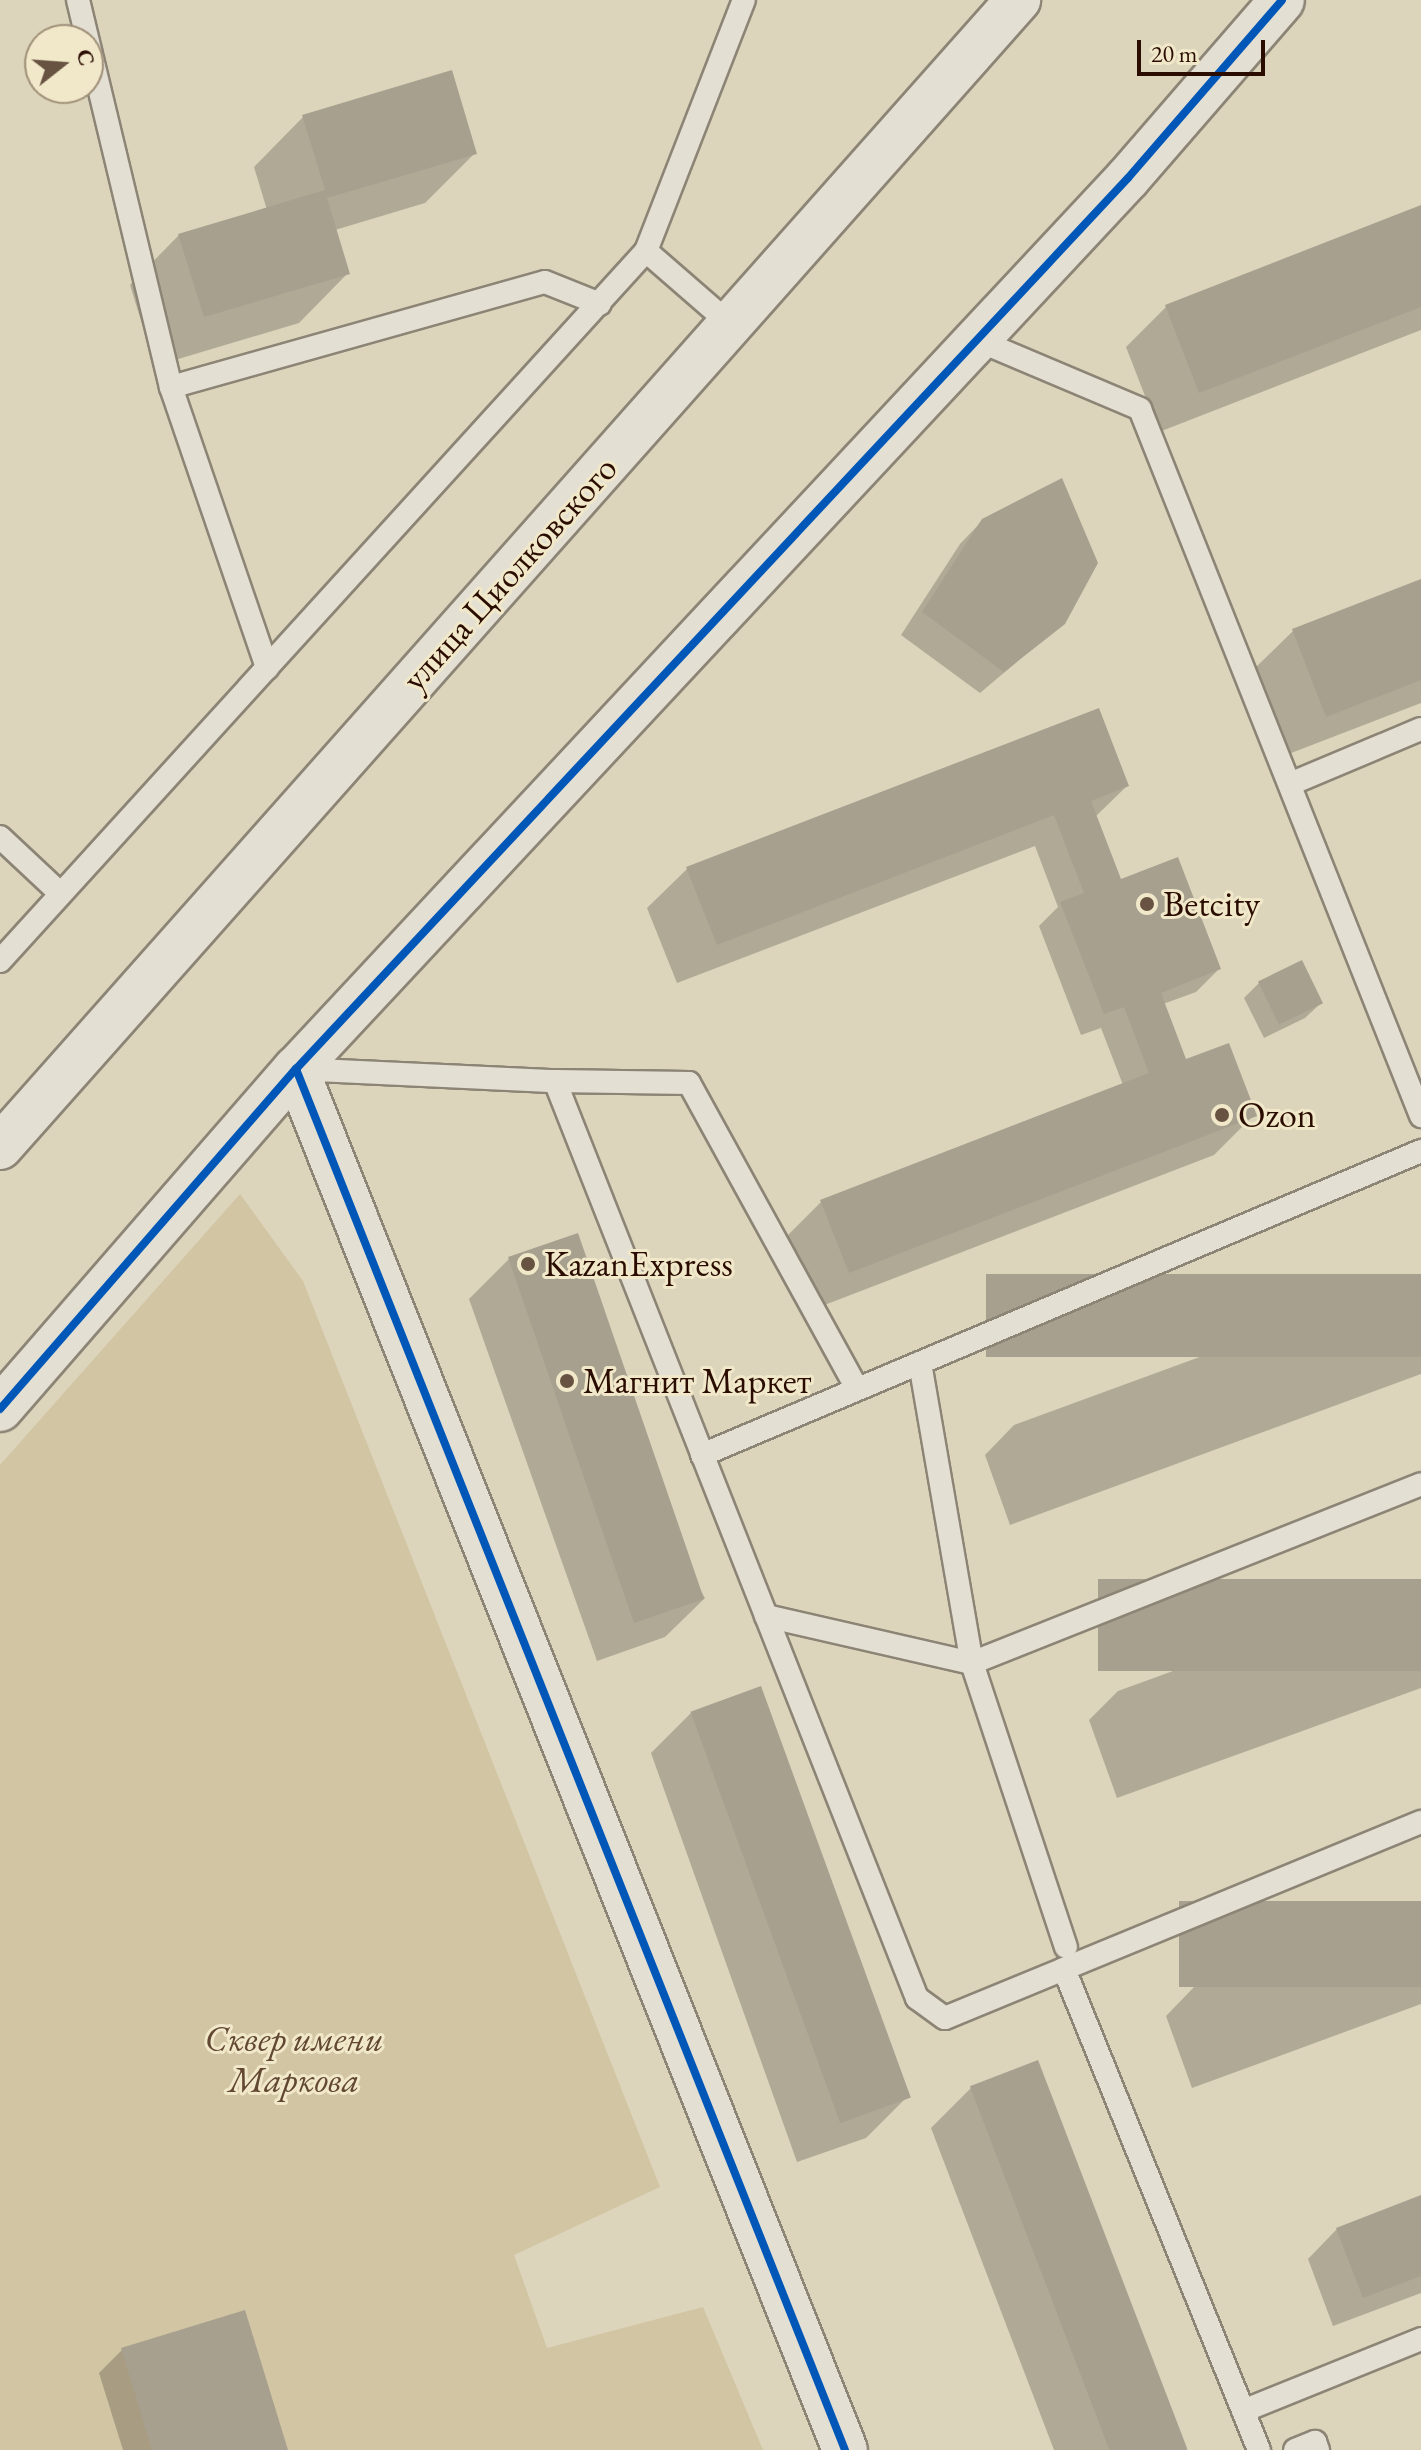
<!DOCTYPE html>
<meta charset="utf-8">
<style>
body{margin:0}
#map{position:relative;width:1421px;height:2450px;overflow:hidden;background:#dcd4bb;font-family:"EB Garamond",serif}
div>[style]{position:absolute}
.green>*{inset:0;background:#d2c5a3}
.shadow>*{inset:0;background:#0003}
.building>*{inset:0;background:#a7a08f;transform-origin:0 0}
.roads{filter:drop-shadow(2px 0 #8c8475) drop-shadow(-2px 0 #8c8475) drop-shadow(0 2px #8c8475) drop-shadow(0 -2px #8c8475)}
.service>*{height:22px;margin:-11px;padding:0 11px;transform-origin:11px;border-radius:11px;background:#e3dfd3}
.minor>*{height:44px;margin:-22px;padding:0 22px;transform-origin:22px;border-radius:22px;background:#e3dfd3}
.secondary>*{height:44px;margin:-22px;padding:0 22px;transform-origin:22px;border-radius:22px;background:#e3dfd3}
.cycleway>*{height:8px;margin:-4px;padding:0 4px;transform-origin:4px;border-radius:4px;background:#0057b8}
.dots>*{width:22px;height:22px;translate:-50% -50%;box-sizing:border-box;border:4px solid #f1e8ca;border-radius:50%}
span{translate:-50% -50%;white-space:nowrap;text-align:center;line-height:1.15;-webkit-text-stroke:6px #f1e8ca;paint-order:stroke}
.street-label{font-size:36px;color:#2a0c00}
.poi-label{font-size:36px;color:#2a0c00}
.left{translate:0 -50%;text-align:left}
.park-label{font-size:36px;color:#624832;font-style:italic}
.north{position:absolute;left:24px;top:24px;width:80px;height:80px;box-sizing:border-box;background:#f1e8ca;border:2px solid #a19079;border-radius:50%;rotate:73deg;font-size:22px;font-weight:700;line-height:32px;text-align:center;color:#2a0c00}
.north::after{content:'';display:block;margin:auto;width:28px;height:36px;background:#685241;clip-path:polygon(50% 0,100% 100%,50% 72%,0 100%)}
.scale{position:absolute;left:1137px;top:40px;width:128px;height:36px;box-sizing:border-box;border:4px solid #2a0c00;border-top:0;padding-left:10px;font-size:24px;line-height:28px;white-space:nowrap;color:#2a0c00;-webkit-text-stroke:6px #f1e8ca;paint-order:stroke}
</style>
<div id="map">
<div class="green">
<div style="clip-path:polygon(240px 1194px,303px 1281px,660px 2187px,514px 2255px,547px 2348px,703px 2307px,763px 2450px,0 2450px,0 1465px)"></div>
</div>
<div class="shadow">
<div style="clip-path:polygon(303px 117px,475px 153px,425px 203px,335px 230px,348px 273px,299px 323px,155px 366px,130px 285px,179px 235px,267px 210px,254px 167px)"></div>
<div style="clip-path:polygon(1421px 208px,1421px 330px,1159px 432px,1126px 347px,1166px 307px)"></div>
<div style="clip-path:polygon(983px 520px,1064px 622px,980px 693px,901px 635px,960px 544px)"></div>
<div style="clip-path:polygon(1421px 581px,1421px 703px,1286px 755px,1253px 670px,1293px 631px)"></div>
<div style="clip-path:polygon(1127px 786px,1095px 817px,1120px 882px,1219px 969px,1196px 992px,1163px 1004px,1184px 1058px,1254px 1115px,1214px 1155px,809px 1311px,782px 1241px,822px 1201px,1123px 1085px,1101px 1028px,1081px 1035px,1039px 926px,1058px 907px,1035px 846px,677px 983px,647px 908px,687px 869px)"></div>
<div style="clip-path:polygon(1260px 982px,1321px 1003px,1305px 1018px,1264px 1038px,1244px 998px)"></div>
<div style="clip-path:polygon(509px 1259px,705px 1598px,665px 1637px,597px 1661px,469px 1299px)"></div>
<div style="clip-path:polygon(1421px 1276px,1421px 1374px,1010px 1525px,985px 1455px,1014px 1425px)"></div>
<div style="clip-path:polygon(1421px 1581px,1421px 1688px,1117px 1798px,1089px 1720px,1118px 1691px)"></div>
<div style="clip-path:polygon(760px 1689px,906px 2098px,866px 2138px,797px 2162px,651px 1753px,691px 1713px)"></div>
<div style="clip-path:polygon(1421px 1903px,1421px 2004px,1192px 2088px,1166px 2016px,1195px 1986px)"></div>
<div style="clip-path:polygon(971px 2088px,1183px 2450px,1054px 2450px,931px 2128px)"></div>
<div style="clip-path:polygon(1421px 2197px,1421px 2293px,1333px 2326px,1308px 2259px,1337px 2229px)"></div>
<div style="clip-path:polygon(122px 2350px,286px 2450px,123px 2450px,99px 2373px)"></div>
</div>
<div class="building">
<div style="clip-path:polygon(452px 70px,477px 154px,327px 198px,350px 274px,204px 317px,178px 234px,325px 190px,302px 115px)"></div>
<div style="clip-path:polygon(1421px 205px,1421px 307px,1199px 393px,1165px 305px)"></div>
<div style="clip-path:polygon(1062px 478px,1098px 563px,1065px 624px,1004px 672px,922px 612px,982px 519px)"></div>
<div style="clip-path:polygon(1421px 579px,1421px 680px,1326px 717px,1292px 629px)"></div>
<div style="clip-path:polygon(1099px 708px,1129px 786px,1091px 801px,1121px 879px,1178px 857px,1221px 969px,1161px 993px,1186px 1059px,1229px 1043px,1257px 1116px,849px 1273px,820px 1200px,1149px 1073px,1124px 1007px,1104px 1014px,1060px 902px,1084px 893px,1054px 815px,717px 945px,686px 867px)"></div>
<div style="left:1302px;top:960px;width:48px;height:49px;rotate:64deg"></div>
<div style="left:578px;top:1233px;width:387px;height:74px;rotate:71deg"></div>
<div style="left:1421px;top:1274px;width:83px;height:435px;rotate:90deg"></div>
<div style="left:1421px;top:1579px;width:92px;height:323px;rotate:90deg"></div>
<div style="left:761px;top:1686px;width:438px;height:75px;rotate:70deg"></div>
<div style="left:1421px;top:1901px;width:86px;height:242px;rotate:90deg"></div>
<div style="left:1038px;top:2060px;width:417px;height:73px;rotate:69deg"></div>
<div style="clip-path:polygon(1421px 2195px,1421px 2276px,1363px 2298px,1336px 2228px)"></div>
<div style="clip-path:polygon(245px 2310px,288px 2450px,152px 2450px,121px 2348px)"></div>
</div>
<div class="roads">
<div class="service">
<div style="left:78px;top:0;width:398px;rotate:76.5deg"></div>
<div style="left:171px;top:387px;width:297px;rotate:71.1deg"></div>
<div style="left:646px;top:251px;width:111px;rotate:41deg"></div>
<div style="left:977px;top:340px;width:177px;rotate:22.9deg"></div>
<div style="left:1140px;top:409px;width:761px;rotate:68.32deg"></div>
<div style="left:171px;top:387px;width:388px;rotate:-15.7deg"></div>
<div style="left:545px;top:282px;width:59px;rotate:21.8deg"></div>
<div style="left:1290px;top:784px;width:142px;rotate:-22.8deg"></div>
<div style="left:0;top:837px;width:83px;rotate:43.1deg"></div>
<div style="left:0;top:961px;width:960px;rotate:-47.7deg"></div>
<div style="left:646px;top:251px;width:269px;rotate:-68.7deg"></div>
<div style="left:296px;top:1069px;width:259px;rotate:2.7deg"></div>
<div style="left:555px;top:1081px;width:986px;rotate:68.46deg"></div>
<div style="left:917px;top:1998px;width:34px;rotate:36deg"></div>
<div style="left:945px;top:2018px;width:129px;rotate:-22.4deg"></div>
<div style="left:555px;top:1081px;width:134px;rotate:0.9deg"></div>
<div style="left:689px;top:1083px;width:349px;rotate:61.2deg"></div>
<div style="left:920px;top:1363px;width:304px;rotate:80.2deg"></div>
<div style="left:972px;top:1663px;width:299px;rotate:71.7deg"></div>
<div style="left:702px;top:1455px;width:781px;rotate:-22.92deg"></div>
<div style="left:766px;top:1616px;width:211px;rotate:12.9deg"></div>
<div style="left:972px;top:1663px;width:483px;rotate:-21.7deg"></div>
<div style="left:1243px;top:2411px;width:192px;rotate:-22deg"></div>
<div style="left:1259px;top:2450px;width:519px;rotate:-112.07deg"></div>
<div style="left:1064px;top:1969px;width:386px;rotate:-22.4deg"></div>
<div style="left:1295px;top:2450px;width:22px;rotate:-22deg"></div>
<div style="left:1315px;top:2442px;width:9px;rotate:69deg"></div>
</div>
<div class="minor">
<div style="left:296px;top:1069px;width:1486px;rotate:68.32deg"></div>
<div style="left:0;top:1409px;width:451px;rotate:-49deg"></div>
<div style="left:296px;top:1069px;width:1219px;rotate:-46.96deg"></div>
<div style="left:1128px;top:178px;width:235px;rotate:-49.1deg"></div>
</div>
<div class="secondary">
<div style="left:0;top:1147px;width:1534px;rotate:-48.41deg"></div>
</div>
</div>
<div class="cycleway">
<div style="left:296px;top:1069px;width:1486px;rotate:68.32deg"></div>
<div style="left:0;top:1409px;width:451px;rotate:-49deg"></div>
<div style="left:296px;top:1069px;width:1219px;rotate:-46.96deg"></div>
<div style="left:1128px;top:178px;width:235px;rotate:-49.1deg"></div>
</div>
<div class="dots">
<div style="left:1147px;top:904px;background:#685241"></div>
<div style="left:1222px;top:1115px;background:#685241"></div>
<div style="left:528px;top:1264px;background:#685241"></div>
<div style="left:567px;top:1381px;background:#685241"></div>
</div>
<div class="street-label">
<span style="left:509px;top:573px;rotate:-48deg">улица Циолковского</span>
</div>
<div class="poi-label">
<span class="left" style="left:1163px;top:904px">Betcity</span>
<span class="left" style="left:1238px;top:1115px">Ozon</span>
<span class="left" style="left:544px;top:1264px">KazanExpress</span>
<span class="left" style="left:583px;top:1381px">Магнит Маркет</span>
</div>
<div class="park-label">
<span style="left:294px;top:2059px">Сквер имени<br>Маркова</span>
</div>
<div class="north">С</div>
<div class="scale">20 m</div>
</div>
